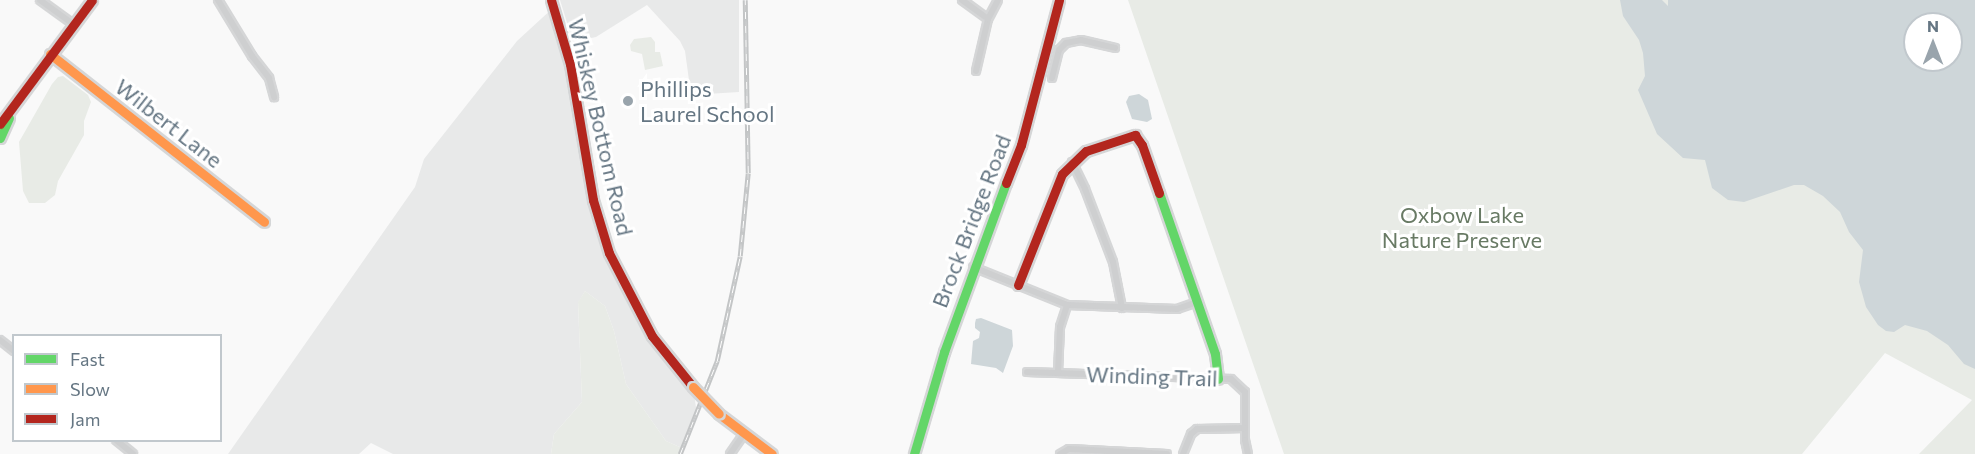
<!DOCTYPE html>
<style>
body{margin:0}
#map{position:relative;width:1975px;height:454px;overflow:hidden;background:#f9f9f9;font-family:Commissioner,sans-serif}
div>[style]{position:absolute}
.built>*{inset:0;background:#e8e9e9}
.green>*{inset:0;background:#e8ebe6}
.water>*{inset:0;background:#ced6d9}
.roads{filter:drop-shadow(2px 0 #d5d6d7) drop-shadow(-2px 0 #d5d6d7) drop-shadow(0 2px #d5d6d7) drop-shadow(0 -2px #d5d6d7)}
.street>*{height:6px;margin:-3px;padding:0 3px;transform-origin:3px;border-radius:3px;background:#cecfd0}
.fast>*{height:9px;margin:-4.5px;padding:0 4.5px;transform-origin:4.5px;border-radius:4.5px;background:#63d668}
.slow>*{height:9px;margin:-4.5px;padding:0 4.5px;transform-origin:4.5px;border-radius:4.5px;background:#ff974d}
.jam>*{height:9px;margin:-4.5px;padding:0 4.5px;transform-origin:4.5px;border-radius:4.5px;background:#b3261e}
.rail>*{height:4.5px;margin-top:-2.25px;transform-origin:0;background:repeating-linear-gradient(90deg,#fff 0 7px,#c3c5c6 0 14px);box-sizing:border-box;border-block:2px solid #c3c5c6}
.bridges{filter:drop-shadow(2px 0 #d5d6d7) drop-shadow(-2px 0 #d5d6d7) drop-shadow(0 2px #d5d6d7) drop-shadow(0 -2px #d5d6d7)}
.slow-bridge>*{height:9px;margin:-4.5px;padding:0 4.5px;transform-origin:4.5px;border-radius:4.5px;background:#ff974d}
.dots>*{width:16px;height:16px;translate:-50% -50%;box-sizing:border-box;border:3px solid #fff;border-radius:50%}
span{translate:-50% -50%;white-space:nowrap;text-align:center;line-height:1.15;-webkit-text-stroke:6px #fff;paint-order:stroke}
.poi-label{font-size:22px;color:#657683}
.left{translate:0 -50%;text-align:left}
.street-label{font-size:22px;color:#657683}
.park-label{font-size:22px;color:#687a64}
.legend{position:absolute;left:12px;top:334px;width:210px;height:108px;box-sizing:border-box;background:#fff;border:2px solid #c1c8cd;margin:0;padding:8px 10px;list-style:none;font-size:18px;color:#657683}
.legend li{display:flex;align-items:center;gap:12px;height:30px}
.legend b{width:30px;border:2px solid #c1c8cd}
.north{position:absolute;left:1903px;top:12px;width:60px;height:60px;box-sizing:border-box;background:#fff;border:2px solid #c1c8cd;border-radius:50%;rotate:0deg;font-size:16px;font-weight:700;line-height:24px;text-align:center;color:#657683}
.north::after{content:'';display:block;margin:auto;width:21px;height:27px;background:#99a4ac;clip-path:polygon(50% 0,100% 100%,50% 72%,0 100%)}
</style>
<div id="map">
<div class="built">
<div style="clip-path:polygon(560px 0,739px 0,739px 92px,691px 95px,685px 51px,680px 41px,647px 5px,596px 37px,573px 42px)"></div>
<div style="clip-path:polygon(554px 7px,596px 212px,628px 294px,693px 387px,697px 414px,682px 448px,666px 441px,626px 384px,614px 331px,605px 306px,585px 291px,578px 303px,582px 402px,554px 434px,551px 454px,393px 454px,371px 443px,359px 454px,228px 454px,415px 187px,424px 159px,517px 41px)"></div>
</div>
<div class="green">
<div style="clip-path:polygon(evenodd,1128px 0,1975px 0,1975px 454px,1919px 454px,1972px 400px,1885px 353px,1802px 454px,1284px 454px,1128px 0,1915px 24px,1951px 24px,1951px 60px,1915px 60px,1915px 24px)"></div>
<div style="clip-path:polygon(651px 37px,655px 42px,655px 52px,660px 52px,663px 66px,645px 70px,642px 54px,631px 51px,630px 45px,634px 39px)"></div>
<div style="clip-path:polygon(63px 76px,88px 95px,91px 102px,84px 121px,84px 135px,58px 181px,55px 195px,45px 203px,29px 203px,23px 191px,19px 142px,52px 84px,58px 77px)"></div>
<div style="clip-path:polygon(585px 291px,605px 306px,614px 331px,626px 384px,666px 441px,682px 448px,680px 454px,551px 454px,554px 434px,582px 402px,578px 302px)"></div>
</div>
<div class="water">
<div style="clip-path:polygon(evenodd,1620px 0,1662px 0,1668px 6px,1668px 0,1975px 0,1975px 369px,1964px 364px,1948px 345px,1927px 331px,1905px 325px,1894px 332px,1886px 331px,1878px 325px,1866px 307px,1859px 282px,1863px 250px,1849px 232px,1840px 212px,1823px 196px,1804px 185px,1794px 185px,1744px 202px,1728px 200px,1712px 188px,1705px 160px,1683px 158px,1657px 134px,1638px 90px,1645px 76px,1643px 53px,1639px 40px,1623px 16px,1620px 0,1915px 24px,1951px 24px,1951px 60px,1915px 60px,1915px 24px)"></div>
<div style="clip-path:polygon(1139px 94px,1148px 100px,1152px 119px,1147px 122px,1132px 119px,1126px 102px,1129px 96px)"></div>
<div style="clip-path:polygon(981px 318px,1012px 330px,1013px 346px,1003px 373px,996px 368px,971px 364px,973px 341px,979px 338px,980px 332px,975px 328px,975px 323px,976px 319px)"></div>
</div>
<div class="roads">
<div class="street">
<div style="left:40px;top:0;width:41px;rotate:36deg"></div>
<div style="left:218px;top:0;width:66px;rotate:58.7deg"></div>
<div style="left:252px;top:56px;width:28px;rotate:52deg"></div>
<div style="left:269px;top:78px;width:20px;rotate:75deg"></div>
<div style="left:962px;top:0;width:32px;rotate:36deg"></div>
<div style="left:976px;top:71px;width:53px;rotate:-77deg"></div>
<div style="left:988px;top:19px;width:21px;rotate:-62deg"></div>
<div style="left:1052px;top:78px;width:29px;rotate:-76deg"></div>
<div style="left:1059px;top:50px;width:10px;rotate:-45deg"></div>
<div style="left:1066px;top:43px;width:15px;rotate:-11deg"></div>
<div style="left:1081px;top:40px;width:35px;rotate:13deg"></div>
<div style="left:1072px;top:162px;width:30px;rotate:64deg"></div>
<div style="left:1085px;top:189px;width:78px;rotate:69deg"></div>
<div style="left:1113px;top:262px;width:47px;rotate:78.9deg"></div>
<div style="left:973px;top:267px;width:101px;rotate:22deg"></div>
<div style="left:1067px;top:305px;width:110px;rotate:2.1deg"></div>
<div style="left:1177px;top:309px;width:21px;rotate:-19deg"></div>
<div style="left:0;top:340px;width:18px;rotate:38deg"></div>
<div style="left:1027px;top:372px;width:204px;rotate:2deg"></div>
<div style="left:1231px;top:379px;width:19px;rotate:43deg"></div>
<div style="left:1245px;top:392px;width:48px;rotate:90deg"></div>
<div style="left:1245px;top:440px;width:14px;rotate:78deg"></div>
<div style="left:1058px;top:373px;width:46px;rotate:-87.5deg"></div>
<div style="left:1060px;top:327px;width:23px;rotate:-72deg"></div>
<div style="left:116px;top:440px;width:22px;rotate:39deg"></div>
<div style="left:730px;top:454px;width:24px;rotate:-55deg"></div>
<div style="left:1060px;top:454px;width:10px;rotate:-29deg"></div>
<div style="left:1069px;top:449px;width:98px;rotate:2.9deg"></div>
<div style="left:1183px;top:454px;width:22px;rotate:-68deg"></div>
<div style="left:1191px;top:434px;width:8px;rotate:-40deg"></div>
<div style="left:1197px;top:429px;width:48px;rotate:-1.2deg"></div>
</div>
<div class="fast">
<div style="left:0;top:138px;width:22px;rotate:-66deg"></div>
<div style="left:1159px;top:193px;width:170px;rotate:70.8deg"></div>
<div style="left:1215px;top:354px;width:25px;rotate:83deg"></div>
<div style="left:914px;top:454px;width:106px;rotate:-73.6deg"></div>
<div style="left:944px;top:352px;width:180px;rotate:-69.9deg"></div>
</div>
<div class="slow">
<div style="left:50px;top:54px;width:272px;rotate:38.1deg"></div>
<div style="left:719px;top:414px;width:66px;rotate:37deg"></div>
</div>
<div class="jam">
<div style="left:551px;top:0;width:67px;rotate:73.5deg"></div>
<div style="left:570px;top:64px;width:138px;rotate:80.4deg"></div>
<div style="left:593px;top:200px;width:55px;rotate:73.2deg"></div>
<div style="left:609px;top:253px;width:93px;rotate:62.6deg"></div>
<div style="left:652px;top:336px;width:65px;rotate:51.2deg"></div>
<div style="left:0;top:124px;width:154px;rotate:-53.4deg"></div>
<div style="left:1006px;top:183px;width:41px;rotate:-68.5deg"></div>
<div style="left:1021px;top:145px;width:150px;rotate:-75.3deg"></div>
<div style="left:1018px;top:285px;width:119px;rotate:-68.4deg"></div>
<div style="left:1062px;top:174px;width:33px;rotate:-44deg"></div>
<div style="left:1086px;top:151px;width:52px;rotate:-18.1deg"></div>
<div style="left:1135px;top:135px;width:12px;rotate:55deg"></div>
<div style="left:1142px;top:145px;width:51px;rotate:70.5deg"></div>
</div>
</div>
<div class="rail">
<div style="left:680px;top:454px;width:100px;rotate:-68.3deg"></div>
<div style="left:717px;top:361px;width:107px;rotate:-77.6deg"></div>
<div style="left:740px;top:256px;width:83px;rotate:-84.5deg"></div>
<div style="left:748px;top:173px;width:173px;rotate:-91deg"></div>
</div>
<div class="bridges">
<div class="slow-bridge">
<div style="left:693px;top:387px;width:37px;rotate:46deg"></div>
</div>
</div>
<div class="dots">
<div style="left:628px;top:101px;background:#99a4ac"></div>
</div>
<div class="poi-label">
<span class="left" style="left:640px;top:101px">Phillips<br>Laurel School</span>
</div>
<div class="street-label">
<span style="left:169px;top:123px;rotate:38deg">Wilbert Lane</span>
<span style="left:601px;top:127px;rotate:77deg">Whiskey Bottom Road</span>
<span style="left:971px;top:221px;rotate:-69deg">Brock Bridge Road</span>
<span style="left:1152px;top:376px;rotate:2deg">Winding Trail</span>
</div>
<div class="park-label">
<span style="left:1462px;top:227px">Oxbow Lake<br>Nature Preserve</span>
</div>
<ul class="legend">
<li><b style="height:8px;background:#63d668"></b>Fast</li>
<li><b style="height:8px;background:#ff974d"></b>Slow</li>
<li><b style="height:8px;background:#b3261e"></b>Jam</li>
</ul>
<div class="north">N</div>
</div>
